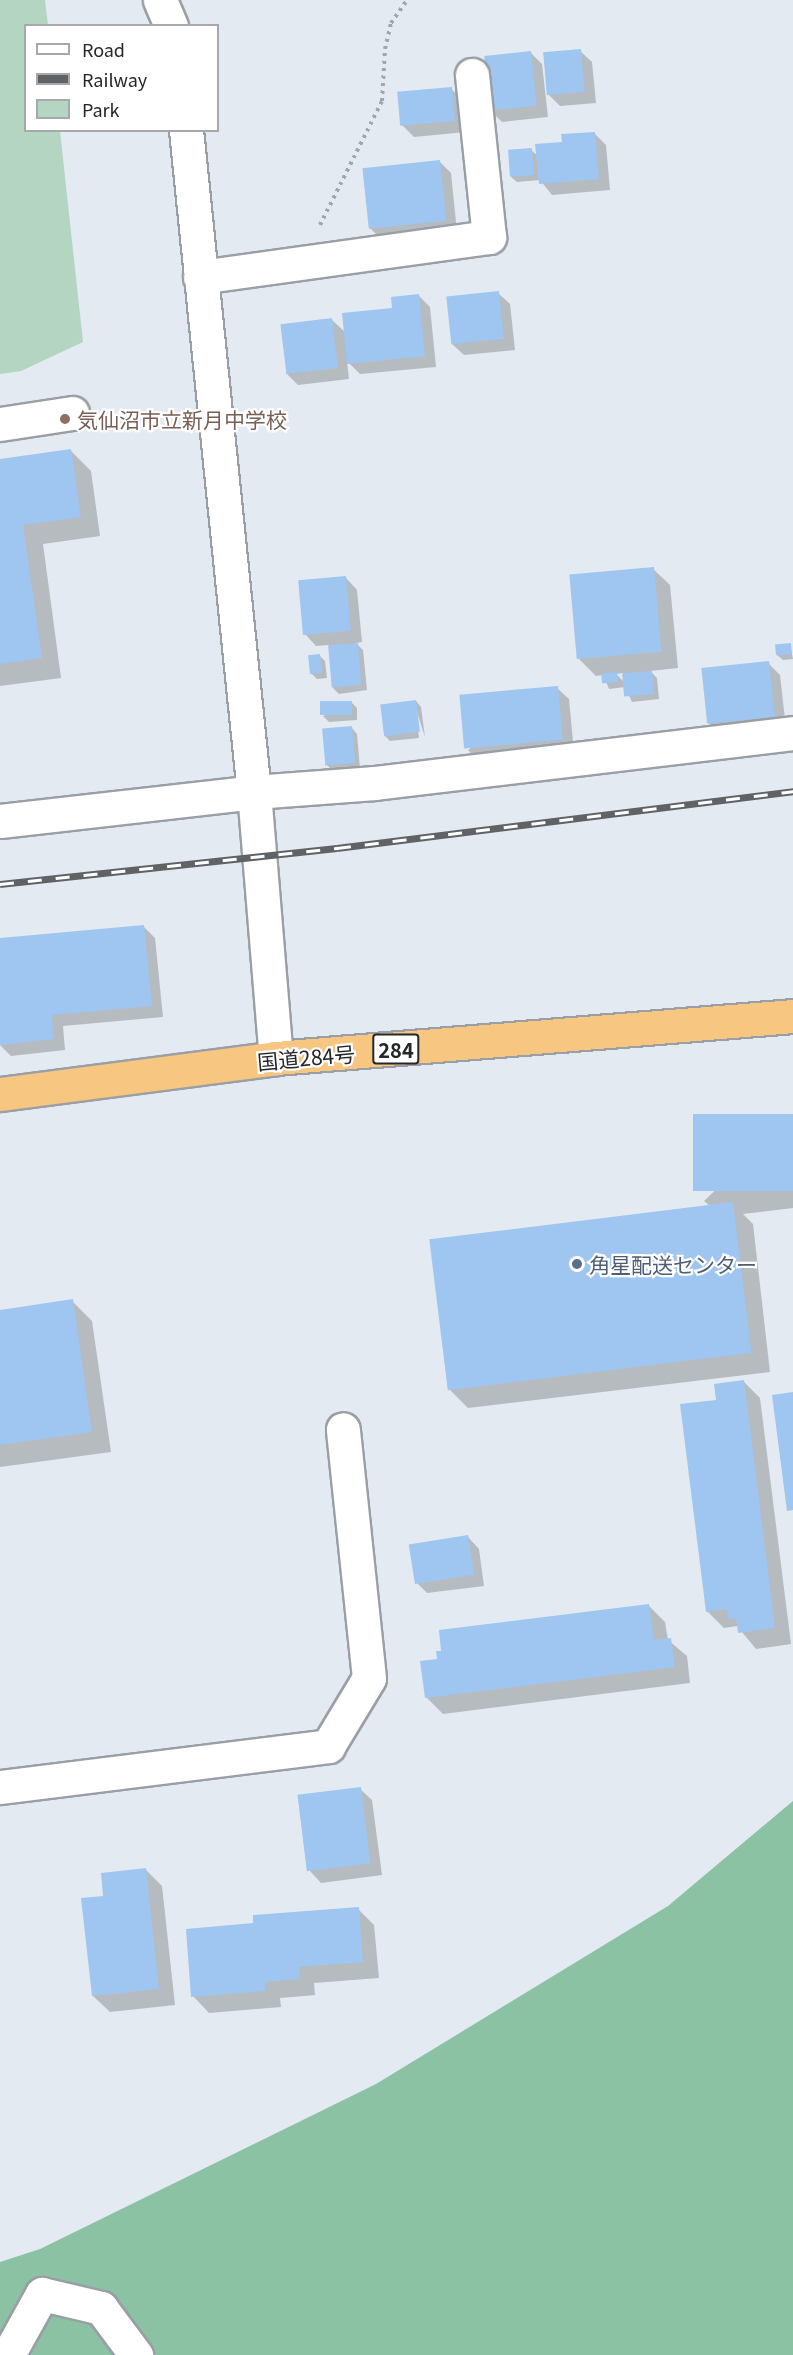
<!DOCTYPE html>
<meta charset="utf-8">
<style>
body{margin:0}
#map{position:relative;width:793px;height:2355px;overflow:hidden;background:#e4eaf1;font-family:Georgia,"Noto Sans JP",serif}
div>[style]{position:absolute}
.green>*{inset:0;background:#b4d5c2}
.forest>*{inset:0;background:#8bc2a4}
.shadow>*{inset:0;background:#0003}
.building>*{inset:0;background:#9fc6f0;transform-origin:0 0}
.path>*{height:4px;margin-top:-2px;transform-origin:0;background:repeating-linear-gradient(90deg,#a2a6ac 0 3px,transparent 0 7.5px)}
.roads{filter:drop-shadow(2px 0 #999fa5) drop-shadow(-2px 0 #999fa5) drop-shadow(0 2px #999fa5) drop-shadow(0 -2px #999fa5)}
.minor>*{height:33px;margin:-16.5px;padding:0 16.5px;transform-origin:16.5px;border-radius:16.5px;background:#fff}
.highway>*{height:33px;margin:-16.5px;padding:0 16.5px;transform-origin:16.5px;border-radius:16.5px;background:#f7c680}
.rail>*{height:7px;margin-top:-3.5px;transform-origin:0;background:repeating-linear-gradient(90deg,#fff 0 14px,#5f6366 0 28px);box-sizing:border-box;border-block:2px solid #5f6366}
.dots>*{width:16px;height:16px;translate:-50% -50%;box-sizing:border-box;border:3px solid #fff;border-radius:50%}
span{translate:-50% -50%;white-space:nowrap;text-align:center;line-height:1.15;-webkit-text-stroke:4.5px #fff;paint-order:stroke}
.shield-label span{padding:2px 4px;background:#fff;border:2px solid;border-radius:4px;-webkit-text-stroke-width:0}
.shield-label{font-size:20px;color:#242628;font-weight:700}
.education-label{font-size:21px;color:#785e54}
.left{translate:0 -50%;text-align:left}
.street-label{font-size:21px;color:#242628}
.service-label{font-size:21px;color:#4e5e75}
.legend{position:absolute;left:24px;top:24px;width:195px;height:108px;box-sizing:border-box;background:#fff;border:2px solid #a7a8a9;margin:0;padding:8px 10px;list-style:none;font-size:18px;color:#242628}
.legend li{display:flex;align-items:center;gap:12px;height:30px}
.legend b{width:30px;border:2px solid #a7a8a9}
</style>
<div id="map">
<div class="green">
<div style="clip-path:polygon(0 0,45px 0,48px 25px,26px 26px,26px 130px,60px 131px,83px 342px,21px 371px,0 374px)"></div>
</div>
<div class="forest">
<div style="clip-path:polygon(793px 1801px,793px 2355px,0 2355px,0 2262px,40px 2249px,376px 2084px,668px 1906px)"></div>
</div>
<div class="shadow">
<div style="clip-path:polygon(580px 51px,592px 62px,596px 103px,560px 106px,549px 95px)"></div>
<div style="clip-path:polygon(531px 53px,542px 64px,548px 117px,502px 122px,491px 111px)"></div>
<div style="clip-path:polygon(451px 89px,463px 100px,466px 132px,414px 137px,402px 125px)"></div>
<div style="clip-path:polygon(594px 133px,606px 145px,610px 190px,552px 195px,540px 180px,517px 182px,511px 177px,531px 150px,538px 156px)"></div>
<div style="clip-path:polygon(440px 162px,451px 173px,457px 232px,381px 239px,369px 227px)"></div>
<div style="clip-path:polygon(498px 293px,510px 304px,515px 350px,464px 355px,452px 344px)"></div>
<div style="clip-path:polygon(419px 296px,430px 307px,436px 367px,360px 374px,347px 361px,349px 379px,298px 385px,286px 373px,332px 320px,346px 333px)"></div>
<div style="clip-path:polygon(71px 451px,91px 471px,100px 536px,43px 544px,61px 678px,0 686px,0 461px)"></div>
<div style="clip-path:polygon(evenodd,653px 569px,670px 585px,678px 668px,650px 671px,657px 678px,659px 699px,632px 702px,625px 687px,609px 689px,603px 675px,596px 676px,579px 659px,653px 569px,623px 673px,624px 682px,616px 674px,623px 673px)"></div>
<div style="clip-path:polygon(346px 578px,357px 590px,362px 642px,356px 643px,363px 650px,367px 690px,339px 694px,333px 688px,329px 645px,316px 646px,305px 634px)"></div>
<div style="clip-path:polygon(790px 645px,793px 659px,783px 660px,777px 655px)"></div>
<div style="clip-path:polygon(319px 655px,325px 661px,327px 678px,317px 679px,311px 673px)"></div>
<div style="clip-path:polygon(768px 663px,780px 675px,786px 728px,721px 736px,709px 724px)"></div>
<div style="clip-path:polygon(557px 688px,569px 699px,574px 752px,479px 761px,468px 750px)"></div>
<div style="clip-path:polygon(416px 701px,421px 707px,425px 737px,415px 706px,419px 738px,390px 741px,384px 735px)"></div>
<div style="clip-path:polygon(351px 702px,357px 708px,357px 720px,329px 722px,323px 716px)"></div>
<div style="clip-path:polygon(352px 728px,357px 734px,360px 768px,332px 770px,326px 764px)"></div>
<div style="clip-path:polygon(144px 927px,155px 938px,163px 1017px,63px 1026px,65px 1050px,11px 1056px,0 1045px,0 940px)"></div>
<div style="clip-path:polygon(793px 1116px,793px 1208px,743px 1214px,753px 1224px,770px 1372px,468px 1408px,448px 1388px,710px 1206px,704px 1201px)"></div>
<div style="clip-path:polygon(72px 1301px,92px 1321px,111px 1452px,0 1467px,0 1312px)"></div>
<div style="clip-path:polygon(744px 1382px,760px 1398px,791px 1644px,756px 1649px,737px 1626px,724px 1628px,707px 1611px,718px 1401px)"></div>
<div style="clip-path:polygon(468px 1537px,479px 1549px,484px 1586px,427px 1593px,415px 1581px)"></div>
<div style="clip-path:polygon(649px 1606px,665px 1622px,668px 1640px,687px 1656px,690px 1683px,443px 1714px,426px 1697px,439px 1660px)"></div>
<div style="clip-path:polygon(360px 1789px,372px 1800px,382px 1875px,321px 1883px,310px 1871px)"></div>
<div style="clip-path:polygon(145px 1869px,162px 1886px,175px 2005px,110px 2012px,93px 1996px,105px 1897px)"></div>
<div style="clip-path:polygon(358px 1909px,374px 1925px,379px 1978px,314px 1983px,315px 1995px,280px 1998px,281px 2007px,209px 2013px,193px 1996px,255px 1925px)"></div>
</div>
<div class="building">
<div style="left:581px;top:49px;width:43px;height:38px;rotate:85deg"></div>
<div style="left:531px;top:51px;width:55px;height:47px;rotate:84deg"></div>
<div style="left:452px;top:87px;width:34px;height:55px;rotate:85deg"></div>
<div style="clip-path:polygon(595px 132px,599px 179px,539px 184px,535px 144px,562px 142px,561px 134px)"></div>
<div style="left:532px;top:148px;width:27px;height:24px;rotate:86deg"></div>
<div style="left:440px;top:160px;width:61px;height:78px;rotate:84deg"></div>
<div style="left:499px;top:291px;width:48px;height:53px;rotate:84deg"></div>
<div style="clip-path:polygon(419px 294px,425px 356px,347px 364px,342px 313px,392px 308px,391px 297px)"></div>
<div style="left:332px;top:318px;width:50px;height:52px;rotate:83deg"></div>
<div style="clip-path:polygon(71px 449px,81px 517px,23px 525px,42px 658px,0 664px,0 459px)"></div>
<div style="left:654px;top:567px;width:85px;height:85px;rotate:85deg"></div>
<div style="left:346px;top:576px;width:55px;height:48px;rotate:85deg"></div>
<div style="left:358px;top:643px;width:42px;height:30px;rotate:85deg"></div>
<div style="left:791px;top:643px;width:11px;height:16px;rotate:85deg"></div>
<div style="left:320px;top:654px;width:19px;height:12px;rotate:84deg"></div>
<div style="left:769px;top:661px;width:56px;height:68px;rotate:84deg"></div>
<div style="left:652px;top:671px;width:23px;height:30px;rotate:85deg"></div>
<div style="left:617px;top:672px;width:10px;height:16px;rotate:84deg"></div>
<div style="left:558px;top:686px;width:54px;height:99px;rotate:85deg"></div>
<div style="left:416px;top:700px;width:32px;height:36px;rotate:83deg"></div>
<div style="left:352px;top:701px;width:14px;height:32px;rotate:90deg"></div>
<div style="left:352px;top:726px;width:37px;height:30px;rotate:85deg"></div>
<div style="clip-path:polygon(144px 925px,152px 1006px,52px 1015px,54px 1039px,0 1045px,0 938px)"></div>
<div style="left:793px;top:1114px;width:77px;height:100px;rotate:90deg"></div>
<div style="left:733px;top:1202px;width:152px;height:306px;rotate:83deg"></div>
<div style="clip-path:polygon(73px 1299px,92px 1432px,0 1445px,0 1310px)"></div>
<div style="clip-path:polygon(744px 1380px,775px 1628px,738px 1633px,736px 1618px,728px 1619px,727px 1609px,706px 1612px,680px 1404px,716px 1400px,714px 1384px)"></div>
<div style="clip-path:polygon(793px 1392px,793px 1510px,787px 1511px,772px 1395px)"></div>
<div style="left:468px;top:1535px;width:40px;height:60px;rotate:81deg"></div>
<div style="clip-path:polygon(649px 1604px,654px 1640px,671px 1638px,675px 1667px,425px 1698px,420px 1661px,437px 1659px,436px 1651px,441px 1651px,439px 1630px)"></div>
<div style="left:361px;top:1787px;width:77px;height:64px;rotate:83deg"></div>
<div style="clip-path:polygon(146px 1868px,159px 1989px,92px 1996px,81px 1898px,103px 1896px,101px 1873px)"></div>
<div style="clip-path:polygon(359px 1907px,363px 1962px,299px 1967px,300px 1979px,265px 1982px,265px 1991px,191px 1997px,186px 1929px,253px 1923px,253px 1915px)"></div>
</div>
<div class="path">
<div style="left:320px;top:225px;width:139px;rotate:-63.4deg"></div>
<div style="left:382px;top:101px;width:52px;rotate:-86.7deg"></div>
<div style="left:385px;top:49px;width:27px;rotate:-77deg"></div>
<div style="left:391px;top:23px;width:28px;rotate:-55deg"></div>
</div>
<div class="roads">
<div class="minor">
<div style="left:160px;top:0;width:28px;rotate:67deg"></div>
<div style="left:186px;top:130px;width:665px;rotate:84.14deg"></div>
<div style="left:254px;top:792px;width:267px;rotate:85.3deg"></div>
<div style="left:200px;top:277px;width:292px;rotate:-7.9deg"></div>
<div style="left:489px;top:237px;width:163px;rotate:-96deg"></div>
<div style="left:0;top:424px;width:73px;rotate:-8.7deg"></div>
<div style="left:0;top:821px;width:256px;rotate:-6.5deg"></div>
<div style="left:254px;top:792px;width:121px;rotate:-4.3deg"></div>
<div style="left:375px;top:783px;width:421px;rotate:-6.8deg"></div>
<div style="left:0;top:1787px;width:331px;rotate:-7.1deg"></div>
<div style="left:328px;top:1746px;width:79px;rotate:-58.9deg"></div>
<div style="left:369px;top:1678px;width:250px;rotate:-96deg"></div>
<div style="left:8px;top:2355px;width:70px;rotate:-60.9deg"></div>
<div style="left:42px;top:2294px;width:61px;rotate:13.3deg"></div>
<div style="left:101px;top:2308px;width:59px;rotate:53.3deg"></div>
</div>
<div class="highway">
<div style="left:0;top:1094px;width:278px;rotate:-7.4deg"></div>
<div style="left:276px;top:1058px;width:519px;rotate:-4.64deg"></div>
</div>
</div>
<div class="rail">
<div style="left:0;top:884px;width:339px;rotate:-6.1deg"></div>
<div style="left:337px;top:848px;width:460px;rotate:-7.1deg"></div>
</div>
<div class="dots">
<div style="left:65px;top:419px;background:#8d6e63"></div>
<div style="left:577px;top:1264px;background:#5c6f8a"></div>
</div>
<div class="shield-label">
<span style="left:396px;top:1049px">284</span>
</div>
<div class="education-label">
<span class="left" style="left:77px;top:419px">気仙沼市立新月中学校</span>
</div>
<div class="street-label">
<span style="left:306px;top:1057px;rotate:-5deg">国道284号</span>
</div>
<div class="service-label">
<span class="left" style="left:589px;top:1264px">角星配送センター</span>
</div>
<ul class="legend">
<li><b style="height:8px;background:#fff"></b>Road</li>
<li><b style="height:8px;background:#5f6366"></b>Railway</li>
<li><b style="height:16px;background:#b4d5c2"></b>Park</li>
</ul>
</div>
